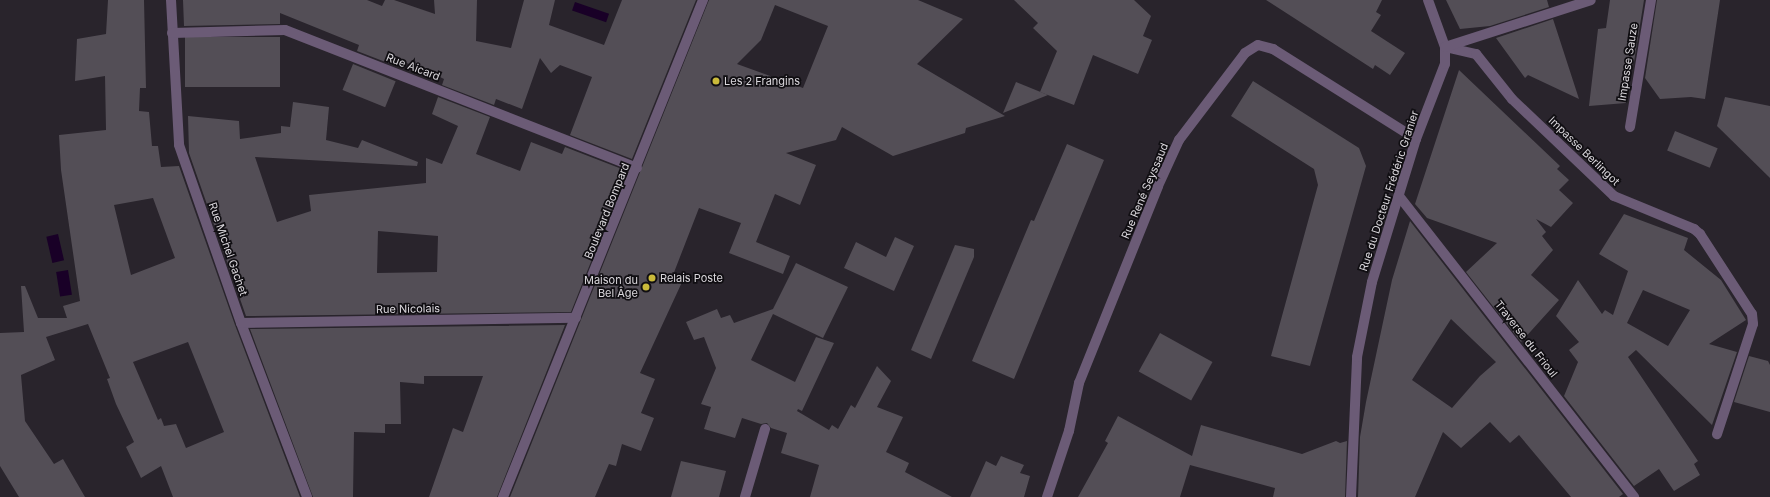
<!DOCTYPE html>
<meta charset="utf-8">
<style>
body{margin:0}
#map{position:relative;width:1770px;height:497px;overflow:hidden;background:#29242c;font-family:Inter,sans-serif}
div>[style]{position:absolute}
.water>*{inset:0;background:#190027;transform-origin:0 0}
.building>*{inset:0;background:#534e56;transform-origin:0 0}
.street>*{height:10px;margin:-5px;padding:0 5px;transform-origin:5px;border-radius:5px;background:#6b5b76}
.dots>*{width:11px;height:11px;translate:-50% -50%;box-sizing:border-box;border:2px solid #100e12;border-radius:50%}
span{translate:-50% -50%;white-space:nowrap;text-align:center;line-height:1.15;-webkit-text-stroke:3.5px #100e12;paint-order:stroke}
.street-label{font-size:11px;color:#dbd8dd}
.poi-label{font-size:11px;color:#dbd8dd}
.left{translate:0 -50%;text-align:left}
.right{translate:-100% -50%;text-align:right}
</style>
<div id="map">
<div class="water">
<div style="left:575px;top:2px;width:36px;height:9px;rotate:19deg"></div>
<div style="left:58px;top:234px;width:27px;height:12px;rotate:77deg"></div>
<div style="left:68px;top:270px;width:25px;height:12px;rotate:81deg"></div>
</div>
<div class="building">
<div style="clip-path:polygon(evenodd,108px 0,144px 0,146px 88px,140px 88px,139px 111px,149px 112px,152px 146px,158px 146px,161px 167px,179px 166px,235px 325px,300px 497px,173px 497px,161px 466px,141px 478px,126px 447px,134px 442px,116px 404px,107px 379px,110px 378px,88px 324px,46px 337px,55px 360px,21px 375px,25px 421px,54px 464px,63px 459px,85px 497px,19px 497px,0 466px,0 333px,24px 332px,21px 286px,25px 286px,38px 318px,67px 318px,63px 306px,80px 301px,61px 170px,59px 135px,106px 130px,105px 76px,75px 81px,77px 39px,106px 34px,108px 0,153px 198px,175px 258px,131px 275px,114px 205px,153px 198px,108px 0,188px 342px,224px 432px,186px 448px,176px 424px,164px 426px,161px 418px,158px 420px,133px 362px,188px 342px)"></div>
<div style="clip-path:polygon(183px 0,367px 0,382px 6px,385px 0,394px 0,435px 14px,434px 0,477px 0,476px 41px,511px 48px,524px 0,555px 0,549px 25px,604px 45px,622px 0,696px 0,632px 159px,570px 135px,592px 77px,560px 65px,551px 73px,540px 58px,522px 109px,496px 99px,494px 105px,442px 85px,444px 79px,428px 71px,404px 62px,401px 68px,357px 51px,359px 45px,280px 13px,280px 24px,184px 26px)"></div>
<div style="clip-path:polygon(evenodd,709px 0,918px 0,963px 19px,917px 64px,1005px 116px,966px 128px,965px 133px,893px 156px,842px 127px,836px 140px,786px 153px,816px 165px,800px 205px,775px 194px,756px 242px,790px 256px,783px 274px,729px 253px,741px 223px,699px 208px,673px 275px,683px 280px,640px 373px,655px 379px,641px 413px,654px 418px,641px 451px,622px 444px,616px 466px,609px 464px,595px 497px,510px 497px,709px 0,775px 5px,828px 26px,803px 88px,737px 64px,761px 40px,775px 5px)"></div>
<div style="clip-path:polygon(1014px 0,1134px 0,1151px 16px,1143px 36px,1152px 40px,1138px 74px,1093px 55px,1074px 105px,1040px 92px,1057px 51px,1033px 28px,1038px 23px)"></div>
<div style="clip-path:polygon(1266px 0,1382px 0,1376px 12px,1381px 15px,1371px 31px,1405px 53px,1390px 75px,1375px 65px,1373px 69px)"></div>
<div style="clip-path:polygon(1446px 0,1547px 0,1549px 7px,1490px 26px,1460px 29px)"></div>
<div style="clip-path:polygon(1610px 0,1644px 0,1634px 62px,1633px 61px,1626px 103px,1589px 106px,1598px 29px,1606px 28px)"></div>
<div style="clip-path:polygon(1657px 0,1720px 0,1705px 99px,1691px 97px,1660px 99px,1645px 78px)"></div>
<div style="clip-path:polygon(1553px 19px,1579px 99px,1528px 75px,1525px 78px,1496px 38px)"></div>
<div style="left:280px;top:37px;width:50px;height:95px;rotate:90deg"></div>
<div style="left:353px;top:64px;width:46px;height:28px;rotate:22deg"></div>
<div style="clip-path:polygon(1459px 70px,1560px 166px,1557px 169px,1569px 180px,1559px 190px,1573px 203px,1551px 227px,1536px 219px,1546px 232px,1542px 236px,1553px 250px,1531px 275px,1559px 300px,1521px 342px,1466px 272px,1497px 243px,1427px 218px,1415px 204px)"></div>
<div style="clip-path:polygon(1253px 81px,1359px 148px,1366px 166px,1310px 366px,1271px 356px,1318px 185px,1314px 169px,1231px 116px)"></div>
<div style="clip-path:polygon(1016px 82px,1048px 95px,1003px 113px)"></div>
<div style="clip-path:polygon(evenodd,438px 97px,490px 117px,476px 154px,520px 171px,531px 142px,562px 154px,565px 147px,627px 171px,571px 312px,246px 316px,189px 153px,188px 116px,239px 121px,240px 139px,281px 133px,281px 126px,290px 127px,293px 102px,329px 107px,326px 140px,358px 148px,362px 140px,418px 162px,417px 166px,255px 157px,277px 222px,311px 211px,309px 195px,426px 183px,426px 158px,442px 164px,458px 126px,432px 114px,438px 97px,378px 231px,438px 236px,437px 272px,377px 273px,378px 231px)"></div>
<div style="clip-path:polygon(1725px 97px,1770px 106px,1770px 178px,1717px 126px)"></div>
<div style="left:1675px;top:131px;width:46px;height:21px;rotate:22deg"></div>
<div style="clip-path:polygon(1067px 144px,1104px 160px,1014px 379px,972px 361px,1031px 220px,1034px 221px)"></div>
<div style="clip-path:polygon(evenodd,1624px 214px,1688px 238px,1684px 250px,1721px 280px,1746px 320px,1709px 344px,1737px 352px,1712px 425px,1636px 350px,1628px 357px,1698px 461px,1694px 464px,1700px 475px,1674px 491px,1659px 469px,1634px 486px,1564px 396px,1578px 362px,1569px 350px,1579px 342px,1556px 316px,1578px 280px,1602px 314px,1605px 310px,1613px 315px,1628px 271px,1599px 254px,1624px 214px,1643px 290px,1690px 310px,1668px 346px,1627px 323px,1643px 290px)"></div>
<div style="clip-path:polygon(evenodd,1410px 221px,1623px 494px,1619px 497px,1571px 497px,1519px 435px,1510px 443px,1490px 422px,1461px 448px,1443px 432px,1415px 497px,1358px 497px,1360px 437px,1366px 402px,1392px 280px,1410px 221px,1451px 319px,1496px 362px,1480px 376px,1452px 408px,1412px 380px,1451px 319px)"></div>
<div style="clip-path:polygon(895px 237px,914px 246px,894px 291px,844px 268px,856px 242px,886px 257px)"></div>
<div style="clip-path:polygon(955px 245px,974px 249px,974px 257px,931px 359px,911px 350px)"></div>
<div style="clip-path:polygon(796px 263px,848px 287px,823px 338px,773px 314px,751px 360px,795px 382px,816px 337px,834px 343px,802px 411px,798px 409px,797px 411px,829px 430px,832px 425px,838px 429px,851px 405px,855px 408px,877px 366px,891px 381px,877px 407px,903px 417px,886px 452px,909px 463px,905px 472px,952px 497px,810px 497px,819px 465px,781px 453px,787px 433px,771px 428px,767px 423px,761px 424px,742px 418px,735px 438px,704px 429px,711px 407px,701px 404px,716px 368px,704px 337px,694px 340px,686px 322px,717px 309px,721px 318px,730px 315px,734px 323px,773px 309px)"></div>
<div style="clip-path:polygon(565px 325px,497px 497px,429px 497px,453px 428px,463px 432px,483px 376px,424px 376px,424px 384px,400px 382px,401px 424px,385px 424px,385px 433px,354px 432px,353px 497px,313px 497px,250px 329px)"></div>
<div style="left:1160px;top:333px;width:60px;height:44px;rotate:29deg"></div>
<div style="clip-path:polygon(1749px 356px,1768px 361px,1770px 365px,1770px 412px,1734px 402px)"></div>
<div style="clip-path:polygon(1118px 416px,1192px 456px,1201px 425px,1302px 454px,1336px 441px,1340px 443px,1347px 441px,1345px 497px,1273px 497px,1275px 488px,1190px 465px,1180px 497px,1078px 497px,1108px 443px,1105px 441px)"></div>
<div style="clip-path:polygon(1001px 456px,1024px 465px,1020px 473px,1030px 476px,1024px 497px,970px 497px,986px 461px,996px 466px)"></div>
<div style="clip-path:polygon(681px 461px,726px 471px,719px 497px,671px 497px)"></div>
</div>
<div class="street">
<div style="left:171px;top:0;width:145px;rotate:86.8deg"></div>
<div style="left:179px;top:145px;width:188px;rotate:70.8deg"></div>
<div style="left:241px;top:323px;width:186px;rotate:69.2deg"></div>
<div style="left:1428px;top:0;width:50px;rotate:70.1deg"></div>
<div style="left:1445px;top:47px;width:32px;rotate:13deg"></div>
<div style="left:1476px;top:54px;width:58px;rotate:51.3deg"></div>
<div style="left:1512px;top:99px;width:141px;rotate:43.6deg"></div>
<div style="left:1614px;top:196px;width:87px;rotate:22.4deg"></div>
<div style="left:1694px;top:229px;width:8px;rotate:40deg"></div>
<div style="left:1700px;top:234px;width:95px;rotate:57deg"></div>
<div style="left:1752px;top:314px;width:10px;rotate:84deg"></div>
<div style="left:1753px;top:324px;width:116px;rotate:108.1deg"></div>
<div style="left:172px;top:33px;width:113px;rotate:-1.5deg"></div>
<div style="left:285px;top:30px;width:378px;rotate:21.4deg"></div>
<div style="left:1630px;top:127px;width:129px;rotate:-80.6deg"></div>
<div style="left:1399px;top:196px;width:382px;rotate:52deg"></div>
<div style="left:241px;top:323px;width:335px;rotate:-0.9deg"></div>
<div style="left:503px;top:497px;width:536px;rotate:-68.08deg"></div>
<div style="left:745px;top:497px;width:71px;rotate:-73.6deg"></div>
<div style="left:1047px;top:497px;width:70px;rotate:-71.6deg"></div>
<div style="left:1069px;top:431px;width:49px;rotate:-78.2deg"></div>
<div style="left:1079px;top:383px;width:212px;rotate:-68.1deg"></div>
<div style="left:1158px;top:186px;width:51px;rotate:-65.5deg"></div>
<div style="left:1179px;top:140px;width:109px;rotate:-52.8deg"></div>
<div style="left:1245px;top:53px;width:15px;rotate:-32deg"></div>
<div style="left:1258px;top:45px;width:16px;rotate:15deg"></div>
<div style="left:1273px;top:49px;width:169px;rotate:32.2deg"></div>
<div style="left:1351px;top:497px;width:140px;rotate:-87.5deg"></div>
<div style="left:1357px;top:357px;width:76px;rotate:-78.7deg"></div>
<div style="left:1372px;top:282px;width:150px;rotate:-72.9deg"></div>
<div style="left:1416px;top:139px;width:80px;rotate:-68.9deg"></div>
<div style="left:1445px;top:64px;width:17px;rotate:-90deg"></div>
<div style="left:1445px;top:47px;width:153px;rotate:-17.8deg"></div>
</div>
<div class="dots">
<div style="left:716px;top:81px;background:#caba3a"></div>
<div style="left:652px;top:278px;background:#caba3a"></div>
<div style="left:646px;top:287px;background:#caba3a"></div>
</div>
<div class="street-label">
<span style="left:1628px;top:62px;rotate:-81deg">Impasse Sauze</span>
<span style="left:413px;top:67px;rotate:21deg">Rue Aicard</span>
<span style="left:1584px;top:151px;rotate:44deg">Impasse Berlingot</span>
<span style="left:1145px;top:191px;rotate:-67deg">Rue René Seyssaud</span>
<span style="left:1389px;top:191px;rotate:-72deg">Rue du Docteur Frédéric Granier</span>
<span style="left:607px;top:211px;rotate:-68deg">Boulevard Bompard</span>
<span style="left:228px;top:249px;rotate:71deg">Rue Michel Gachet</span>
<span style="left:408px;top:309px;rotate:-1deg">Rue Nicolais</span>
<span style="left:1526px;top:339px;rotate:52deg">Traverse du Frioul</span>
</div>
<div class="poi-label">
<span class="left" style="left:724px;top:81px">Les 2 Frangins</span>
<span class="left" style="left:660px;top:278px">Relais Poste</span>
<span class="right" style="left:638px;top:287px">Maison du<br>Bel Âge</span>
</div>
</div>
